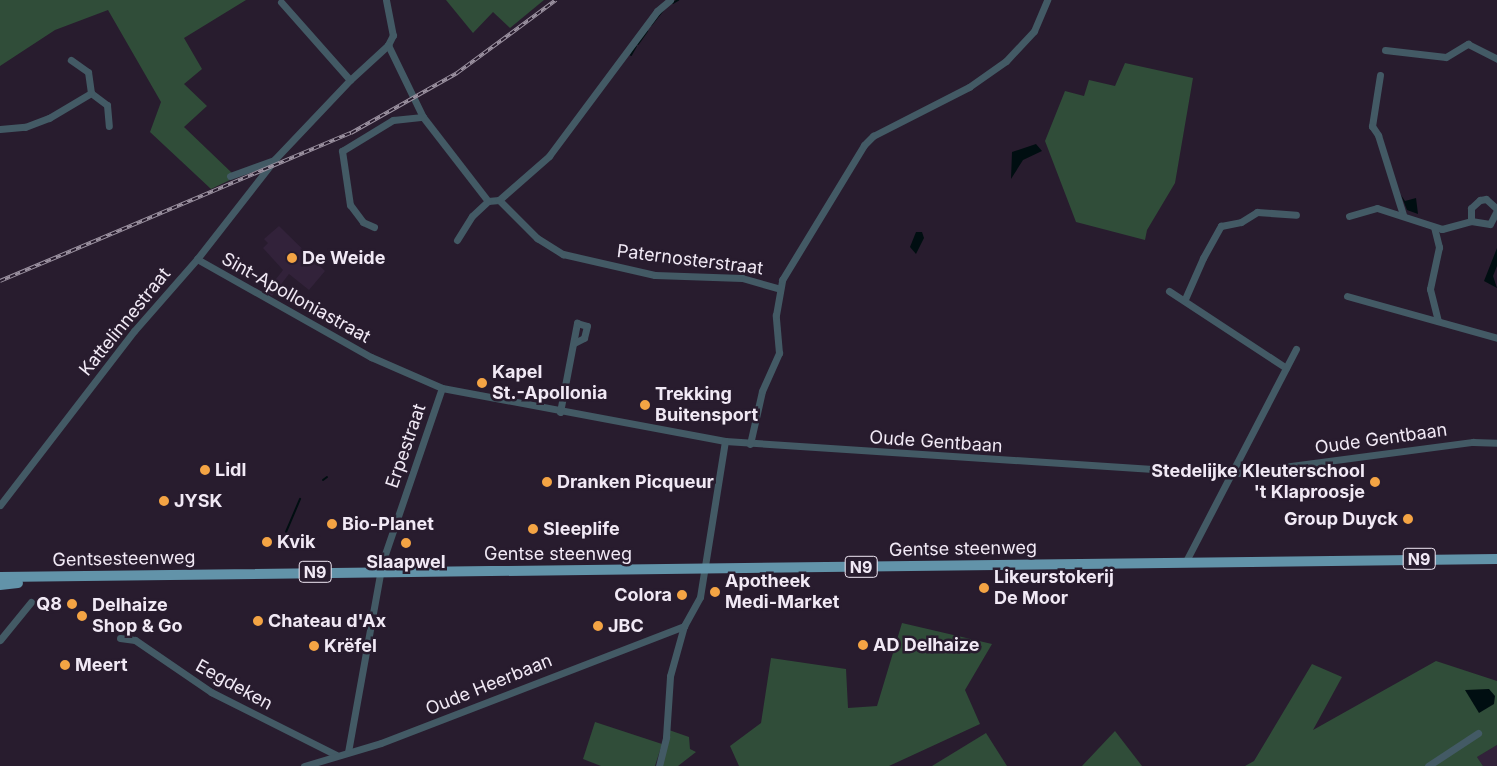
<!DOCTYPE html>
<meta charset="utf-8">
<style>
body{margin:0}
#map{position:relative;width:1497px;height:766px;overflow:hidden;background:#281c2e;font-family:Inter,sans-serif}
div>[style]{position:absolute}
.built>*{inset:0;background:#32223a}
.green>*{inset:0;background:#304d39}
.water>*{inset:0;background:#000e11}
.stream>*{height:2px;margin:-1px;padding:0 1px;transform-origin:1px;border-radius:1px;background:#000e11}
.minor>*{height:7px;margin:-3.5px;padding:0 3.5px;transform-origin:3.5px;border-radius:3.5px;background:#435a65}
.primary>*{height:10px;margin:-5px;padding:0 5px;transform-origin:5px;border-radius:5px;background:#6293a9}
.rail>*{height:4px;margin-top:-2px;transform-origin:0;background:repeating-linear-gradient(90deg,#281c2e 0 5.5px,#9d93a2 0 11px);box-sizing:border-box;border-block:1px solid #9d93a2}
.dots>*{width:14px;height:14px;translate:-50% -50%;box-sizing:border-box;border:2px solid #281c2e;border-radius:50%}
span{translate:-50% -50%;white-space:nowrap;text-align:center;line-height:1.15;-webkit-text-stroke:5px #281c2e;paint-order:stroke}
.shield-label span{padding:1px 4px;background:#281c2e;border:1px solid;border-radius:4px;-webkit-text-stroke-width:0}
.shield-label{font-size:16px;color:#f1e9f5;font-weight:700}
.poi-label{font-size:18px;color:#f1e9f5;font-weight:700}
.left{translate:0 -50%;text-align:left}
.right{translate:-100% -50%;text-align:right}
.street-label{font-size:18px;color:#f1e9f5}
</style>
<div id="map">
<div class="built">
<div style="clip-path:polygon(279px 226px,325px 271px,309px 290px,289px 274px,272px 296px,266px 292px,283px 270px,263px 248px,268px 243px,264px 239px)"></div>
<div style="clip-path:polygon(1497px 745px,1497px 766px,1483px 766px,1477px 757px)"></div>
</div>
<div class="green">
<div style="clip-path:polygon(0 0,246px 0,184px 38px,202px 69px,184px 84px,207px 106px,184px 127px,232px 173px,228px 175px,230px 180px,211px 189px,150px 132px,161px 102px,108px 10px,55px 30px,0 66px)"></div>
<div style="clip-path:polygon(446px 0,544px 0,510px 28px,493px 12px,473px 33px)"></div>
<div style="clip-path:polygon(1125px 63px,1193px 78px,1175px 183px,1147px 230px,1145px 240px,1076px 222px,1045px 141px,1065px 91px,1084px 96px,1089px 80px,1115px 86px)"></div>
<div style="clip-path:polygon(902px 623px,992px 644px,965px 690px,980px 724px,889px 766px,739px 766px,730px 746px,761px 723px,771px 658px,846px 669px,848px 708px,877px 706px)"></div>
<div style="clip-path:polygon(1436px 661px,1497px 681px,1497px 745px,1477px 757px,1483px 766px,1245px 766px,1254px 761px,1312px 664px,1342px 677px,1313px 730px)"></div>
<div style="clip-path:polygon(595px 722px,662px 744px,655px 766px,601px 766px,583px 759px)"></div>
<div style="clip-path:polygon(669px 730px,689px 737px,690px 749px,696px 752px,678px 766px,662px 766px)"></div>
<div style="clip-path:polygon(1115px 731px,1142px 766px,1082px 766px)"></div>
<div style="clip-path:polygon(986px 733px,1007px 766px,932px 766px)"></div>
</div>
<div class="water">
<div style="clip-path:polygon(1036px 144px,1042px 151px,1023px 160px,1011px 179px,1012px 152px)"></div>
<div style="clip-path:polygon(1401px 195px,1405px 201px,1416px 198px,1418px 214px,1407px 210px)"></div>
<div style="clip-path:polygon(916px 232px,922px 232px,924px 238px,916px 254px,910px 247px)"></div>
<div style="clip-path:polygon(1497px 248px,1497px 266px,1493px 276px,1497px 288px,1484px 281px)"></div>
<div style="clip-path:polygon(1489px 689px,1495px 696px,1494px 704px,1479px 713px,1465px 690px)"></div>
</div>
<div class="stream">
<div style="left:673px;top:3px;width:6px;rotate:-31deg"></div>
<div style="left:651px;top:25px;width:19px;rotate:-51deg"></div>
<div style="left:638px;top:44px;width:16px;rotate:-55deg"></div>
<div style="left:631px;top:55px;width:10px;rotate:-61deg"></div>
<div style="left:323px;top:480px;width:5px;rotate:-37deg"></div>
<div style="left:286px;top:532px;width:36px;rotate:-67deg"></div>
</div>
<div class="minor">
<div style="left:386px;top:0;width:36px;rotate:79deg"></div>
<div style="left:393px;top:35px;width:11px;rotate:117deg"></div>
<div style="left:388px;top:45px;width:80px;rotate:64.1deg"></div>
<div style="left:423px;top:117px;width:106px;rotate:52.3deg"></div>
<div style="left:488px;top:201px;width:11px;rotate:-5deg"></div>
<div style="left:281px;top:2px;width:104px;rotate:48.5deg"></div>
<div style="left:1385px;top:50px;width:61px;rotate:6.5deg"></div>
<div style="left:1446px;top:57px;width:26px;rotate:-31deg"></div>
<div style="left:1468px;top:44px;width:33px;rotate:27deg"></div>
<div style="left:1380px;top:75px;width:52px;rotate:98.9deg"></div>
<div style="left:1372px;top:126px;width:11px;rotate:56deg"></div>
<div style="left:1378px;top:135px;width:84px;rotate:72.6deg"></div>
<div style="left:91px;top:93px;width:20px;rotate:37deg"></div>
<div style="left:107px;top:105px;width:21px;rotate:85deg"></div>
<div style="left:0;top:129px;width:25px;rotate:-5deg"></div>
<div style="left:25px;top:127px;width:26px;rotate:-21deg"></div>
<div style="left:49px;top:118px;width:49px;rotate:-30.8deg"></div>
<div style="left:91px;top:93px;width:21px;rotate:-98deg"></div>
<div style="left:88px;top:72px;width:21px;rotate:-145deg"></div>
<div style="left:230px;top:176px;width:47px;rotate:-20deg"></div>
<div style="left:499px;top:200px;width:54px;rotate:45deg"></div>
<div style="left:537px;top:238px;width:31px;rotate:32deg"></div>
<div style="left:563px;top:254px;width:94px;rotate:12.9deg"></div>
<div style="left:655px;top:275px;width:87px;rotate:2deg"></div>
<div style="left:742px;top:278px;width:37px;rotate:16deg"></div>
<div style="left:499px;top:200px;width:67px;rotate:-41.3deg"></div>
<div style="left:549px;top:156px;width:181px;rotate:-53.3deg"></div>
<div style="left:657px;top:11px;width:17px;rotate:-40deg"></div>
<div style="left:1349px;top:216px;width:29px;rotate:-16deg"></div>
<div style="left:1377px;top:208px;width:68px;rotate:17.9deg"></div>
<div style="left:1442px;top:229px;width:30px;rotate:-15deg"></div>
<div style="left:1471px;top:221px;width:19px;rotate:9deg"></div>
<div style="left:1490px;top:224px;width:16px;rotate:-63deg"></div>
<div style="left:1471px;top:221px;width:13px;rotate:-90deg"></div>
<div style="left:1471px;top:208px;width:12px;rotate:-42deg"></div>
<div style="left:1480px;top:200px;width:6px;rotate:-9deg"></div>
<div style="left:1486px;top:199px;width:15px;rotate:42deg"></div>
<div style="left:374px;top:227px;width:12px;rotate:-156deg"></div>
<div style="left:363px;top:222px;width:21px;rotate:-127deg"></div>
<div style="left:350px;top:205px;width:55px;rotate:-98.4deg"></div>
<div style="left:342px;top:151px;width:60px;rotate:-31.3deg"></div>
<div style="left:393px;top:120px;width:30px;rotate:-6deg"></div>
<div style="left:1434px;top:227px;width:21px;rotate:76deg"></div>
<div style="left:1439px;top:247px;width:43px;rotate:102.1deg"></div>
<div style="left:1430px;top:289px;width:33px;rotate:76deg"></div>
<div style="left:457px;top:240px;width:28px;rotate:-58deg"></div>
<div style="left:472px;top:216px;width:22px;rotate:-43deg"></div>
<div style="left:197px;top:259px;width:200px;rotate:29.4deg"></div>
<div style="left:371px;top:357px;width:77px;rotate:23.6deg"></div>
<div style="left:442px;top:388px;width:288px;rotate:10.6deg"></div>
<div style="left:725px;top:441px;width:505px;rotate:3.75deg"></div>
<div style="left:1229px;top:474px;width:246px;rotate:-7.5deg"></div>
<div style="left:1473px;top:442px;width:24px;rotate:2deg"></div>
<div style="left:1169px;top:291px;width:140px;rotate:33.3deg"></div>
<div style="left:1347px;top:296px;width:156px;rotate:15.6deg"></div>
<div style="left:1185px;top:299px;width:45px;rotate:-66.3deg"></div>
<div style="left:1203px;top:258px;width:37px;rotate:-61deg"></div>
<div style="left:1221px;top:226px;width:20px;rotate:-11deg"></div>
<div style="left:1241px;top:222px;width:19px;rotate:-32deg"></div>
<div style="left:1257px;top:212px;width:39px;rotate:4deg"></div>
<div style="left:560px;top:412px;width:91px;rotate:-79.2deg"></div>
<div style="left:577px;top:323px;width:10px;rotate:17deg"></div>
<div style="left:587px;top:326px;width:12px;rotate:104deg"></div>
<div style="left:584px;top:338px;width:11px;rotate:153deg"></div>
<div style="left:750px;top:444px;width:54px;rotate:-77.2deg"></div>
<div style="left:762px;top:391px;width:42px;rotate:-65.9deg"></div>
<div style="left:779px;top:353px;width:38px;rotate:-95deg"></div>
<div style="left:776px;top:315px;width:36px;rotate:-80deg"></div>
<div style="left:782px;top:280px;width:158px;rotate:-58.7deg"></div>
<div style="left:864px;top:145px;width:13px;rotate:-45deg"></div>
<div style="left:873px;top:136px;width:108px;rotate:-27deg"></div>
<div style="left:969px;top:87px;width:45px;rotate:-35.1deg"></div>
<div style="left:1006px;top:61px;width:41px;rotate:-47deg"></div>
<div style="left:1034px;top:31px;width:34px;rotate:-67deg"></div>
<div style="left:0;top:505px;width:220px;rotate:-52.4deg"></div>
<div style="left:134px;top:331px;width:96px;rotate:-48.8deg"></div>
<div style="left:197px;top:259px;width:127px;rotate:-52deg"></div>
<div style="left:275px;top:159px;width:109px;rotate:-46.5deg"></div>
<div style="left:350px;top:80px;width:52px;rotate:-42.6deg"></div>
<div style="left:1186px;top:561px;width:239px;rotate:-62.6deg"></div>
<div style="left:120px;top:638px;width:15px;rotate:8deg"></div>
<div style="left:135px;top:640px;width:92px;rotate:34.4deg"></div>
<div style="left:211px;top:692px;width:140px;rotate:26.7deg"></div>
<div style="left:0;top:640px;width:49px;rotate:-50.8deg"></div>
<div style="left:348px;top:752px;width:192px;rotate:-79.8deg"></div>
<div style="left:382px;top:563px;width:185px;rotate:-71.1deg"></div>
<div style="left:304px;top:766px;width:80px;rotate:-16.6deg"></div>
<div style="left:381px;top:743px;width:325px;rotate:-21.1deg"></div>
<div style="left:659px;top:766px;width:30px;rotate:-76deg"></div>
<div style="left:666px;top:737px;width:61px;rotate:-86.2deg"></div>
<div style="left:670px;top:676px;width:52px;rotate:-74.4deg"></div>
<div style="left:684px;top:626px;width:33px;rotate:-61deg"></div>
<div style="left:700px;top:597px;width:158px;rotate:-80.9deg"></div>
<div style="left:1428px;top:766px;width:60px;rotate:-33.4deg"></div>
</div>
<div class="primary">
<div style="left:0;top:577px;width:1497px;rotate:-0.69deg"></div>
<div style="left:0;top:585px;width:18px;rotate:-6deg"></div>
</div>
<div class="rail">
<div style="left:0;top:281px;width:381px;rotate:-22.9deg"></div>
<div style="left:351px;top:133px;width:122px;rotate:-29.5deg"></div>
<div style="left:457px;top:73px;width:123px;rotate:-36.4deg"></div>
</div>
<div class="dots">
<div style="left:292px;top:258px;background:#f4a444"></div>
<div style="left:482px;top:383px;background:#f4a444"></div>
<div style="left:645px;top:405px;background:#f4a444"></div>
<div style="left:205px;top:470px;background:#f4a444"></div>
<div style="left:547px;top:482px;background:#f4a444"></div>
<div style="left:1375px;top:482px;background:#f4a444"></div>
<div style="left:164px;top:501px;background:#f4a444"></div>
<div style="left:1408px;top:519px;background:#f4a444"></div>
<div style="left:332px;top:524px;background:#f4a444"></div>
<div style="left:533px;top:529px;background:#f4a444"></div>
<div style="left:267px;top:542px;background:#f4a444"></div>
<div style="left:406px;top:543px;background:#f4a444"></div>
<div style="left:984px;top:588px;background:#f4a444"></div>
<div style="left:715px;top:592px;background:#f4a444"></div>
<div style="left:682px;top:595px;background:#f4a444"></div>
<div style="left:72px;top:604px;background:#f4a444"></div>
<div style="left:82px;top:616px;background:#f4a444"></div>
<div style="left:258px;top:621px;background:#f4a444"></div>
<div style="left:598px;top:626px;background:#f4a444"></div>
<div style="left:863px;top:645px;background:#f4a444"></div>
<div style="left:314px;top:646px;background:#f4a444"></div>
<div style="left:65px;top:665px;background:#f4a444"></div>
</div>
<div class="shield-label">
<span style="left:1419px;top:559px">N9</span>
<span style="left:861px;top:567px">N9</span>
<span style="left:315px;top:572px">N9</span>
</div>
<div class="poi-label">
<span class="left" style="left:302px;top:258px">De Weide</span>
<span class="left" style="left:492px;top:383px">Kapel<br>St.-Apollonia</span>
<span class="left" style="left:655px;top:405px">Trekking<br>Buitensport</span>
<span class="left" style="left:215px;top:470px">Lidl</span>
<span class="right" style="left:1365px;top:482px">Stedelijke Kleuterschool<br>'t Klaproosje</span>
<span class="left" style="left:557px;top:482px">Dranken Picqueur</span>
<span class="left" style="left:174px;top:501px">JYSK</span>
<span class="right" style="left:1398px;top:519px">Group Duyck</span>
<span class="left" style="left:342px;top:524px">Bio-Planet</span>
<span class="left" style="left:543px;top:529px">Sleeplife</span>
<span class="left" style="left:277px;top:542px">Kvik</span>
<span style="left:406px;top:562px">Slaapwel</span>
<span class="left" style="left:994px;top:588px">Likeurstokerij<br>De Moor</span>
<span class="left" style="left:725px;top:592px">Apotheek<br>Medi-Market</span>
<span class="right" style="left:672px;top:595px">Colora</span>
<span class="right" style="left:62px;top:604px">Q8</span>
<span class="left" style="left:92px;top:616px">Delhaize<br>Shop &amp; Go</span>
<span class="left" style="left:268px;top:621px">Chateau d'Ax</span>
<span class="left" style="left:608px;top:626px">JBC</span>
<span class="left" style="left:873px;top:645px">AD Delhaize</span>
<span class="left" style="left:324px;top:646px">Krëfel</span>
<span class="left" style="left:75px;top:665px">Meert</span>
</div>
<div class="street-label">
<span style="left:690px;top:260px;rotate:7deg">Paternosterstraat</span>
<span style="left:296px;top:298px;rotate:29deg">Sint-Apolloniastraat</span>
<span style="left:125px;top:322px;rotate:-51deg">Kattelinnestraat</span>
<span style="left:1381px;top:439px;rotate:-8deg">Oude Gentbaan</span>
<span style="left:936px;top:442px;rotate:4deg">Oude Gentbaan</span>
<span style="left:406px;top:446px;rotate:-71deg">Erpestraat</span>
<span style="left:963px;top:549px;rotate:-1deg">Gentse steenweg</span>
<span style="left:558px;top:554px">Gentse steenweg</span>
<span style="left:124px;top:559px;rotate:-1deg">Gentsesteenweg</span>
<span style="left:234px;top:685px;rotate:29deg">Eegdeken</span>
<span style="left:489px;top:685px;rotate:-22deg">Oude Heerbaan</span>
</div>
</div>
